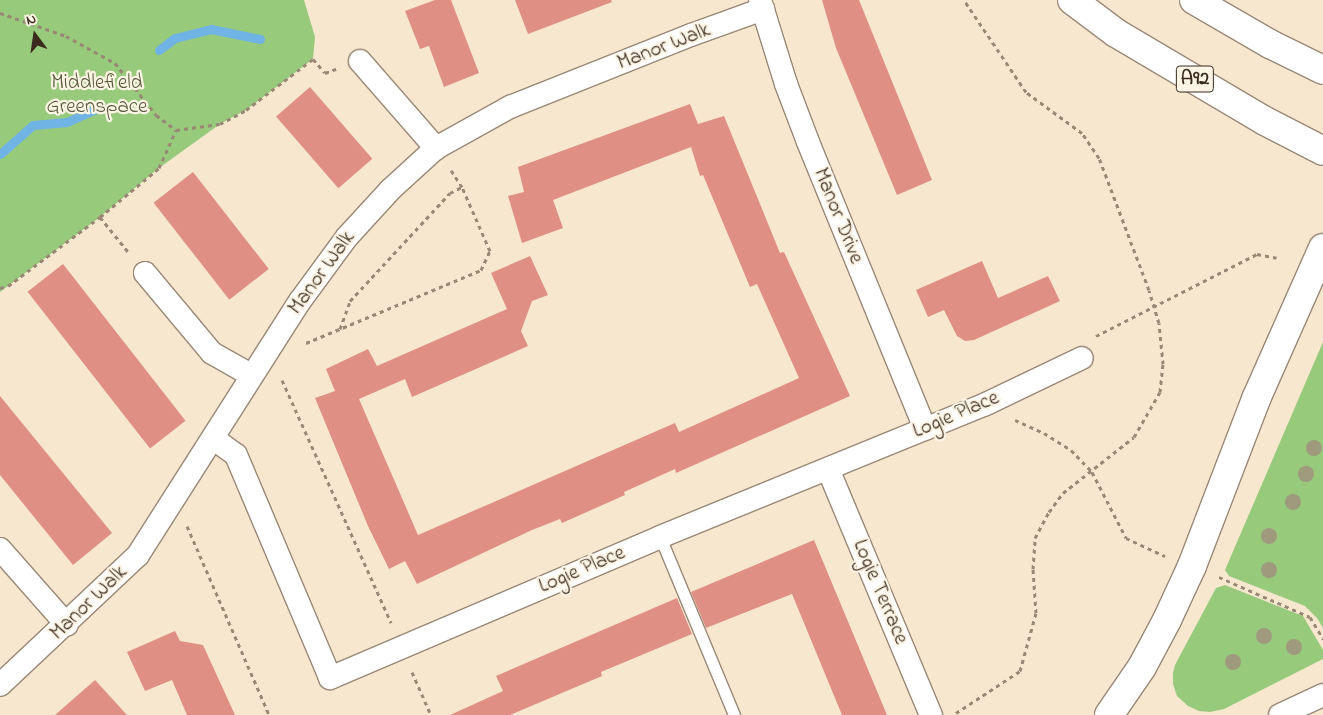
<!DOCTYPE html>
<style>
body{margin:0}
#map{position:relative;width:1323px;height:715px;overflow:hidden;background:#f7e7cf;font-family:"Indie Flower",sans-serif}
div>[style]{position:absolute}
.green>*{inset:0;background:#97ca7b}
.stream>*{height:9px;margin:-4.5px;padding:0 4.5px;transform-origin:4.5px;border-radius:4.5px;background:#70b3e5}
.building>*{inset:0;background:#e08f84;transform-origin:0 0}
.path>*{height:3px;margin-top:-1.5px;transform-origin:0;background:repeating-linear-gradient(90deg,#998876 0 4px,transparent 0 8px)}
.roads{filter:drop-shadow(1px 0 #998876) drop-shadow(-1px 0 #998876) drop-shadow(0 1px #998876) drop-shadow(0 -1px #998876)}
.lane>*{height:11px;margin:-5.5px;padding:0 5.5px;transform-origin:5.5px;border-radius:5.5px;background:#fff}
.street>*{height:22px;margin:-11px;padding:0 11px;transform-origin:11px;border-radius:11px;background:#fff}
.secondary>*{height:28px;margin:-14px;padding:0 14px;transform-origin:14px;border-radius:14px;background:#fff}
.primary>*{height:28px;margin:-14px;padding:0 14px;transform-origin:14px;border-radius:14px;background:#fff}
.trees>*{width:16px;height:16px;margin:-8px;border-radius:50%;background:#9f997d}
span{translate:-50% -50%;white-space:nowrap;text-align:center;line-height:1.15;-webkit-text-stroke:4.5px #fcf5e5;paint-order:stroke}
.shield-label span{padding:1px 4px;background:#fcf5e5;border:1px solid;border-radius:4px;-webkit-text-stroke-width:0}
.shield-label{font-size:20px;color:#3b2a1e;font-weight:700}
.street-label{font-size:21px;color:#3b2a1e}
.park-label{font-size:21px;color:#575a3a}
.north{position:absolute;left:10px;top:10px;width:50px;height:50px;-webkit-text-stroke:4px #fcf5e5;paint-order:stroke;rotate:346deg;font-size:14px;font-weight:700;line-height:20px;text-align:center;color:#3b2a1e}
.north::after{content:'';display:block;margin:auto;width:18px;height:22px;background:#3b2a1e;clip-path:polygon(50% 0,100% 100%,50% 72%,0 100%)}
</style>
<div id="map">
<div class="green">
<div style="clip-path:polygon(0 0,304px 0,315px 37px,313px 59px,246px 110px,220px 124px,159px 168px,100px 217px,0 292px)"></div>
<div style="clip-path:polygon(1323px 342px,1323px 628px,1317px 618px,1305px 606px,1229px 576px,1225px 570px)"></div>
<div style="clip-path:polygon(1225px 585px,1303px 616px,1323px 650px,1323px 659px,1224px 709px,1210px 712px,1199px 711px,1188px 706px,1177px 696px,1173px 684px,1173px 673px,1175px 665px,1216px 588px)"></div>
</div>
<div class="stream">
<div style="left:159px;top:50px;width:20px;rotate:-37deg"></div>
<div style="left:175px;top:38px;width:37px;rotate:-14deg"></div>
<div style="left:211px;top:29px;width:50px;rotate:11.5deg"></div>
<div style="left:0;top:154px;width:44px;rotate:-41.3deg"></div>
<div style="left:33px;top:125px;width:34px;rotate:-5deg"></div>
<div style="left:67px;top:122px;width:32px;rotate:-24deg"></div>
</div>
<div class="building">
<div style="clip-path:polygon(435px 0,451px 0,479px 73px,444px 87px,429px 46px,420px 49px,405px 11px)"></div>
<div style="clip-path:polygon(515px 0,611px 0,612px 2px,528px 34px)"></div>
<div style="clip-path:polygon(822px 0,859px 0,932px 180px,897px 195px,836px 48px)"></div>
<div style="left:310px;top:87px;width:95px;height:45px;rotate:49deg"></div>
<div style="clip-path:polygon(690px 104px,698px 124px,724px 116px,780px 253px,784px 252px,850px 396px,676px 473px,675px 469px,624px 492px,625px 495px,562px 523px,560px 519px,532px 530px,417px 584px,405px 561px,389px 569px,368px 526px,315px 398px,335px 391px,326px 369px,368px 349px,377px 366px,507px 309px,491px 273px,530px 256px,548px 295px,532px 301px,521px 331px,528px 346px,412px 397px,405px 379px,359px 399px,418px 535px,675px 423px,679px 432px,799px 378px,757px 284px,750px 287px,703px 175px,700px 176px,691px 147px,553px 200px,563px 228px,522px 243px,508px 196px,524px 192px,518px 167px)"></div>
<div style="left:193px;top:172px;width:123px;height:50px;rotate:52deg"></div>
<div style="clip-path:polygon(982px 261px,998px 298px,1048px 276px,1060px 301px,974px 340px,965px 341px,957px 336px,944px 310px,928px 317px,916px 290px)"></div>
<div style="left:63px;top:264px;width:199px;height:45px;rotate:52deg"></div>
<div style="clip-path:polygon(0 396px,112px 533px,73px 565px,0 475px)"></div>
<div style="clip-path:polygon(814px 540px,887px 715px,842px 715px,792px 594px,706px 628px,691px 592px)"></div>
<div style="clip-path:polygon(677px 598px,692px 634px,601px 672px,602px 676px,510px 715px,450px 715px,503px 691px,496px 676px)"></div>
<div style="clip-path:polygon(175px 631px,180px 641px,203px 645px,235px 715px,187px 715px,172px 680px,145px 691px,127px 652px)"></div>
<div style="clip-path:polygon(95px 680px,127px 715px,55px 715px)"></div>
</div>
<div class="path">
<div style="left:0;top:13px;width:70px;rotate:19.2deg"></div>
<div style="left:66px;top:36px;width:56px;rotate:28.9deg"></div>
<div style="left:115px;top:63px;width:66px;rotate:51.7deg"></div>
<div style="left:156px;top:115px;width:25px;rotate:37deg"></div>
<div style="left:176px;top:130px;width:44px;rotate:-7.8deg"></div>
<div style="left:220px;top:124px;width:30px;rotate:-28deg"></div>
<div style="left:246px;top:110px;width:84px;rotate:-37.3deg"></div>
<div style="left:313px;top:59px;width:18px;rotate:49deg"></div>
<div style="left:325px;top:73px;width:12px;rotate:-20deg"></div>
<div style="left:100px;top:217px;width:46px;rotate:51.1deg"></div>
<div style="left:0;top:288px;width:8px;rotate:-14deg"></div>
<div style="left:8px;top:286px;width:115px;rotate:-36.9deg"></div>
<div style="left:100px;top:217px;width:77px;rotate:-39.7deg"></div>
<div style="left:159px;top:168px;width:42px;rotate:-65.9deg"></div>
<div style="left:340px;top:329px;width:30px;rotate:-70deg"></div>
<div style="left:350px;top:301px;width:147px;rotate:-47.2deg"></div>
<div style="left:450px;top:193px;width:13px;rotate:-27deg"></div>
<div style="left:1096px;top:336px;width:181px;rotate:-27deg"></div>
<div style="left:1257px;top:254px;width:20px;rotate:11deg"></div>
<div style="left:306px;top:343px;width:190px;rotate:-22.6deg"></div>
<div style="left:481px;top:270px;width:21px;rotate:-65deg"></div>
<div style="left:490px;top:251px;width:70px;rotate:-113.6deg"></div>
<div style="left:462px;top:187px;width:20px;rotate:-123deg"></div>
<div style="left:282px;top:380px;width:266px;rotate:65.8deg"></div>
<div style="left:1015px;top:420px;width:32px;rotate:24deg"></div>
<div style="left:1044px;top:433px;width:32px;rotate:32deg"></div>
<div style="left:1071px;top:450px;width:30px;rotate:46deg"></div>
<div style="left:1092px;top:472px;width:74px;rotate:62.7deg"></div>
<div style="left:1126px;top:538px;width:43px;rotate:24.8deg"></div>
<div style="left:187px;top:526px;width:206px;rotate:66.5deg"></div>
<div style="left:1219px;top:577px;width:99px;rotate:23.7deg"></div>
<div style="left:1310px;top:617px;width:26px;rotate:59deg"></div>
<div style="left:412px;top:672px;width:47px;rotate:66.2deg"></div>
<div style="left:956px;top:713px;width:77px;rotate:-33.3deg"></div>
<div style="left:1020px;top:671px;width:60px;rotate:-74.6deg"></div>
<div style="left:1036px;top:613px;width:44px;rotate:-93.9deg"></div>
<div style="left:1033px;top:569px;width:31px;rotate:-86deg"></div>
<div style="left:1035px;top:538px;width:30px;rotate:-62deg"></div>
<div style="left:1049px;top:512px;width:24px;rotate:-54deg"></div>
<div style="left:1063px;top:493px;width:90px;rotate:-38.3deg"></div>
<div style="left:1134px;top:437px;width:52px;rotate:-60deg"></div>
<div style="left:1160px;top:392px;width:28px;rotate:-84deg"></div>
<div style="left:1163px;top:364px;width:41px;rotate:-95.6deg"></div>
<div style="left:1159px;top:323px;width:34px;rotate:-107deg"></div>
<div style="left:1149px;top:290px;width:141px;rotate:-110.7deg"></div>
<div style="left:1099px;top:158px;width:30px;rotate:-124deg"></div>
<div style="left:1082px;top:133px;width:69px;rotate:-143.8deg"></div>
<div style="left:1026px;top:92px;width:111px;rotate:-124deg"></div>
</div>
<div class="roads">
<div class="lane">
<div style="left:660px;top:537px;width:193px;rotate:67.4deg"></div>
</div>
<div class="street">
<div style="left:760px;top:0;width:88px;rotate:72.8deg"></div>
<div style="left:786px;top:84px;width:62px;rotate:69.2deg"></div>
<div style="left:808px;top:142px;width:310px;rotate:67.8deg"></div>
<div style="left:360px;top:61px;width:116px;rotate:48.9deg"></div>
<div style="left:145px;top:273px;width:104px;rotate:50.1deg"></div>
<div style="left:212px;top:353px;width:45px;rotate:29.4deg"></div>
<div style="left:214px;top:439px;width:27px;rotate:36deg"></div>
<div style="left:236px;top:455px;width:242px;rotate:67.1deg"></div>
<div style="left:330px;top:678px;width:359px;rotate:-23.1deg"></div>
<div style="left:660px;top:537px;width:352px;rotate:-22.2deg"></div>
<div style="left:986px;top:404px;width:106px;rotate:-25.6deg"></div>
<div style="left:828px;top:469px;width:267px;rotate:67.3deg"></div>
<div style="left:0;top:549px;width:101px;rotate:48.6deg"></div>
<div style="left:0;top:685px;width:190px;rotate:-43.3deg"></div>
<div style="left:138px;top:555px;width:301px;rotate:-57.5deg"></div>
<div style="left:300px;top:301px;width:79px;rotate:-53.7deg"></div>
<div style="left:347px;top:237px;width:64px;rotate:-47.5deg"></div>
<div style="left:390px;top:190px;width:62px;rotate:-42.4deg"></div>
<div style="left:436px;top:148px;width:85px;rotate:-29deg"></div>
<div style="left:510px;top:107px;width:195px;rotate:-21.7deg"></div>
<div style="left:691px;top:35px;width:77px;rotate:-19.9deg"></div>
<div style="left:1280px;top:715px;width:47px;rotate:-24.9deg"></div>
</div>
<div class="secondary">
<div style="left:1109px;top:715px;width:58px;rotate:-55.5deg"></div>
<div style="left:1142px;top:667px;width:53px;rotate:-62deg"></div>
<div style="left:1167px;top:620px;width:60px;rotate:-65.2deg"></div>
<div style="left:1192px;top:566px;width:179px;rotate:-69deg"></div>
<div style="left:1256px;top:399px;width:165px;rotate:-66.1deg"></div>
</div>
<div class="primary">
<div style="left:1072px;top:0;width:55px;rotate:36.9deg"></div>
<div style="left:1116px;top:33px;width:173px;rotate:30.6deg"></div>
<div style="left:1265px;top:121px;width:65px;rotate:27.3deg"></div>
<div style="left:1194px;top:0;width:88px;rotate:30.1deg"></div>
<div style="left:1270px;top:44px;width:59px;rotate:26.1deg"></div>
</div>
</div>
<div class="trees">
<div style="left:1314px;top:448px"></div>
<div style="left:1306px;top:474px"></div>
<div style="left:1293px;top:502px"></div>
<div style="left:1269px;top:536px"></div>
<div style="left:1269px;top:570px"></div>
<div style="left:1264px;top:636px"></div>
<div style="left:1294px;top:647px"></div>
<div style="left:1233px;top:662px"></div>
</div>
<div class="shield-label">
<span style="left:1195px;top:79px">A92</span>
</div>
<div class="street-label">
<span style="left:664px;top:47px;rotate:-21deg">Manor Walk</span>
<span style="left:838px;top:216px;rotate:68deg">Manor Drive</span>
<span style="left:322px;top:273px;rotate:-54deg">Manor Walk</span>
<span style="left:956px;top:415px;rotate:-23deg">Logie Place</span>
<span style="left:582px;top:570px;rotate:-23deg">Logie Place</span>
<span style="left:880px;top:592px;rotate:67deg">Logie Terrace</span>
<span style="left:89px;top:603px;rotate:-44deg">Manor Walk</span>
</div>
<div class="park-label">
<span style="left:97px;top:95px">Middlefield<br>Greenspace</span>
</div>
<div class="north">N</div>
</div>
